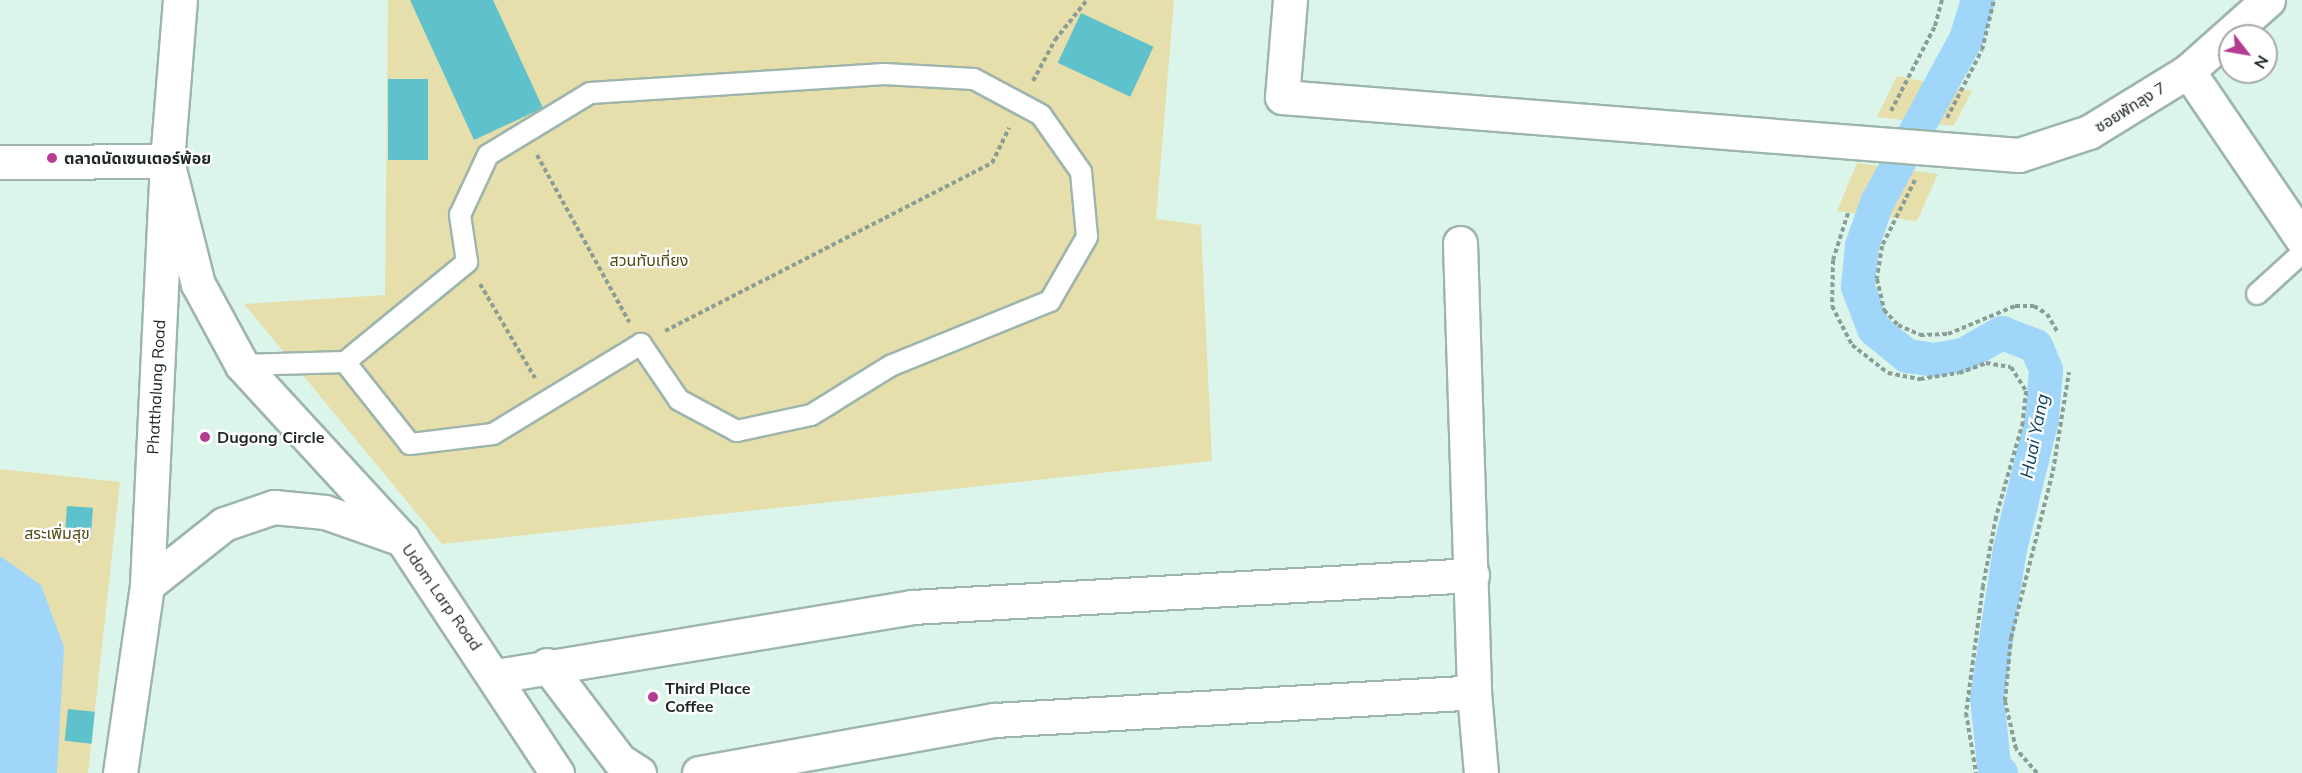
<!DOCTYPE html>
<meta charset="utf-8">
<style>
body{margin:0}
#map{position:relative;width:2302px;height:773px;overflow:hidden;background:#dcf5eb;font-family:Mulish,"Noto Sans Thai",sans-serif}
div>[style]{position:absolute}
.green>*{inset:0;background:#e7dfab}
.water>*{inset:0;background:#a0d6fa}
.canal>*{height:34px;margin:-17px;padding:0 17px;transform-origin:17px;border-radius:17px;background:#a0d6fa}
.building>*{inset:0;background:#5ec1cb;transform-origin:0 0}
.path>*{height:4px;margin-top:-2px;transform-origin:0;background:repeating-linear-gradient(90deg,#8b9d95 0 4.5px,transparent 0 7.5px)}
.roads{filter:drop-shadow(2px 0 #9eb5ac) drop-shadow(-2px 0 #9eb5ac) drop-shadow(0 2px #9eb5ac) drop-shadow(0 -2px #9eb5ac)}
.lane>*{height:20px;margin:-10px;padding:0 10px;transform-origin:10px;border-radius:10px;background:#fff}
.street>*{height:33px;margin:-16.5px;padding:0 16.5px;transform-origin:16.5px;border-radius:16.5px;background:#fff}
.primary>*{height:33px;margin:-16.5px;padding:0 16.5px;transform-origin:16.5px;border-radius:16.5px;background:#fff}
.dots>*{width:16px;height:16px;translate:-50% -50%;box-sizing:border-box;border:3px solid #fff;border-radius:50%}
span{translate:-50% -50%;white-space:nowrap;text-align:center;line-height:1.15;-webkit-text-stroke:4.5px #fff;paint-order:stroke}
.street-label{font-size:16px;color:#202925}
.poi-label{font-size:16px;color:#202925;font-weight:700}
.left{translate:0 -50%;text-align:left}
.park-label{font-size:16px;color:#544b14}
.water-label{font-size:18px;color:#0e4462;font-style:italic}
.north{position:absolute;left:2218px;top:24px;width:60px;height:60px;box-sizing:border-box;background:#fff;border:2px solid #a6a9a8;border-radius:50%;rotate:121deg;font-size:16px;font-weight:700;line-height:24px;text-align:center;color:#202925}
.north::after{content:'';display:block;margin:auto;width:21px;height:27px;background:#b43d92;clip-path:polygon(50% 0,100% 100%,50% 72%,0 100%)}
</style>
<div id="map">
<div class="green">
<div style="clip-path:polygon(388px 0,1174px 0,1156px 219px,1201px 225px,1212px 461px,442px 544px,244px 304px,385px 295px)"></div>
<div style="clip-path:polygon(1897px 76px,1972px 91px,1954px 126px,1877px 117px)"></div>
<div style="clip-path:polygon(1857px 163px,1938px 174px,1917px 221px,1837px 211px)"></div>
<div style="clip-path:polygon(0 469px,120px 482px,88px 773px,0 773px)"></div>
</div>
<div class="water">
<div style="clip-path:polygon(0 556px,41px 585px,64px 647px,57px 773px,0 773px)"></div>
</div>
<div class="canal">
<div style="left:1978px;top:0;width:39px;rotate:107deg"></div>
<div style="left:1967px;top:37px;width:189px;rotate:118.5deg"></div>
<div style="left:1877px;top:203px;width:46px;rotate:109.2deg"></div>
<div style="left:1862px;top:246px;width:41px;rotate:95.6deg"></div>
<div style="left:1858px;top:287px;width:45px;rotate:69.1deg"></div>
<div style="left:1874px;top:329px;width:43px;rotate:39.3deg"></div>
<div style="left:1907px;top:356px;width:27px;rotate:8deg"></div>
<div style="left:1934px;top:360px;width:29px;rotate:-10deg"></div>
<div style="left:1963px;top:355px;width:45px;rotate:-29.4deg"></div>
<div style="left:2002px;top:333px;width:36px;rotate:21deg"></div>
<div style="left:2036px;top:346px;width:26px;rotate:67deg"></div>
<div style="left:2046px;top:370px;width:49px;rotate:94.7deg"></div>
<div style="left:2042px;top:419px;width:134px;rotate:103.8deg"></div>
<div style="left:2010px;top:549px;width:150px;rotate:98.8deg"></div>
<div style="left:1987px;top:697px;width:68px;rotate:84.1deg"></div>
<div style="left:1994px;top:765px;width:11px;rotate:49deg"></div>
</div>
<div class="building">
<div style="clip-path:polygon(410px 0,493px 0,543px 108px,474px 140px)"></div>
<div style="left:1081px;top:13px;width:80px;height:55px;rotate:25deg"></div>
<div style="left:388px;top:79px;width:40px;height:81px"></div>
<div style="left:67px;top:506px;width:26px;height:32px;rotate:4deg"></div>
<div style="left:68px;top:709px;width:27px;height:32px;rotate:6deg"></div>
</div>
<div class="path">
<div style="left:1033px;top:81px;width:47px;rotate:-61.8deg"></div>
<div style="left:1055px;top:40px;width:51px;rotate:-51.3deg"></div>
<div style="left:1891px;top:111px;width:96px;rotate:-62.6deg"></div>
<div style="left:1935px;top:26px;width:27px;rotate:-75deg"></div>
<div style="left:1947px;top:118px;width:76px;rotate:-62.8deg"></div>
<div style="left:1982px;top:50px;width:51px;rotate:-76.5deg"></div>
<div style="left:537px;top:155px;width:191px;rotate:61.1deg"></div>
<div style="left:1915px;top:180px;width:74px;rotate:116.6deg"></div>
<div style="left:1882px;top:246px;width:33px;rotate:99deg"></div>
<div style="left:1877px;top:279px;width:32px;rotate:77deg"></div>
<div style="left:1884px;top:310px;width:21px;rotate:47deg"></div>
<div style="left:1898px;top:325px;width:24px;rotate:24deg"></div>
<div style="left:1920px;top:335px;width:28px;rotate:-2deg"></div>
<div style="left:1948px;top:334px;width:73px;rotate:-22.7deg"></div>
<div style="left:2015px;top:306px;width:19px"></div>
<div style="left:2034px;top:306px;width:15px;rotate:32deg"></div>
<div style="left:2047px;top:314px;width:20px;rotate:60deg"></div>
<div style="left:1848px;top:213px;width:49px;rotate:107.7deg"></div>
<div style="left:1833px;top:260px;width:46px;rotate:91.2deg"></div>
<div style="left:1832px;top:306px;width:44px;rotate:62.9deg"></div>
<div style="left:1852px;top:345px;width:46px;rotate:37.9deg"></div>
<div style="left:1888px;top:373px;width:33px;rotate:11deg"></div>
<div style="left:1920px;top:379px;width:39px;rotate:-9deg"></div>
<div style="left:1959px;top:373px;width:29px;rotate:-20deg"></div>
<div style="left:1986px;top:363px;width:25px;rotate:9deg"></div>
<div style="left:2011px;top:367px;width:28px;rotate:58deg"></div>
<div style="left:2026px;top:391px;width:31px;rotate:96deg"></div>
<div style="left:2023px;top:422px;width:99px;rotate:105.9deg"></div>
<div style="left:1996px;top:517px;width:70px;rotate:100.7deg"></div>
<div style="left:1983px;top:586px;width:128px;rotate:97.6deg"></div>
<div style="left:1966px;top:713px;width:61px;rotate:80.5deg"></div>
<div style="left:480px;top:284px;width:109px;rotate:59.7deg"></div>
<div style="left:665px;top:331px;width:368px;rotate:-27.2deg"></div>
<div style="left:992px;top:163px;width:39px;rotate:-64deg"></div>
<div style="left:2037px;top:773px;width:32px;rotate:-131deg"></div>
<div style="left:2016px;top:749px;width:49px;rotate:-102.9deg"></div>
<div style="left:2005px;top:701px;width:63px;rotate:-84.6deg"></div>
<div style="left:2011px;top:638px;width:172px;rotate:-75.9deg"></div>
<div style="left:2053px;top:471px;width:100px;rotate:-80.8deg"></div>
</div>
<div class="roads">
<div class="lane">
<div style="left:2257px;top:294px;width:61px;rotate:-42.3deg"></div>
<div style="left:242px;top:365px;width:103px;rotate:-1.7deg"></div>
<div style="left:345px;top:362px;width:158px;rotate:-39.3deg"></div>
<div style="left:467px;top:262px;width:48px;rotate:-98.5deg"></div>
<div style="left:460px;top:215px;width:66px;rotate:-65deg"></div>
<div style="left:488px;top:155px;width:119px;rotate:-31.3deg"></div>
<div style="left:590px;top:93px;width:295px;rotate:-3.7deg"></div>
<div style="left:884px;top:74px;width:90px;rotate:3.2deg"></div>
<div style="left:974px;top:79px;width:76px;rotate:28.2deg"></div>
<div style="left:1041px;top:115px;width:70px;rotate:54.9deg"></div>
<div style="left:1081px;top:172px;width:65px;rotate:84.7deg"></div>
<div style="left:1087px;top:237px;width:74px;rotate:120deg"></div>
<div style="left:1050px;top:301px;width:170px;rotate:157.9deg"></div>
<div style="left:892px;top:365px;width:95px;rotate:148.3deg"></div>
<div style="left:811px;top:415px;width:76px;rotate:167.8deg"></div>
<div style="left:737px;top:431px;width:66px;rotate:-151.9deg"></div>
<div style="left:679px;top:400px;width:68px;rotate:-124.2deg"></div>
<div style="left:641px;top:344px;width:173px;rotate:148.7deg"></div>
<div style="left:493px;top:434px;width:84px;rotate:173.1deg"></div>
<div style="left:410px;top:444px;width:105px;rotate:-128.4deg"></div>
</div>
<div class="street">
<div style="left:1290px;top:0;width:97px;rotate:94.7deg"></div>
<div style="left:1282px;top:97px;width:739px;rotate:4.5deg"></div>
<div style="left:2019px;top:155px;width:74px;rotate:-18.2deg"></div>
<div style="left:2089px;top:132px;width:116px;rotate:-31.6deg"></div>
<div style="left:2188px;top:71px;width:107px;rotate:-41.6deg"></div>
<div style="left:2188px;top:71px;width:203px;rotate:55.8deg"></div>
<div style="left:0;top:162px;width:167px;rotate:-0.3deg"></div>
<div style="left:167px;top:161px;width:127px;rotate:75.9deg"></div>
<div style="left:198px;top:284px;width:92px;rotate:61.5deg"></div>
<div style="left:242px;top:365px;width:236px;rotate:47.4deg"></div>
<div style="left:1460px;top:243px;width:449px;rotate:88.2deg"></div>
<div style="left:1474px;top:692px;width:81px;rotate:85.1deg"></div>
<div style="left:147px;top:585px;width:98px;rotate:-38.4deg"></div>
<div style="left:224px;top:524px;width:53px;rotate:-18.8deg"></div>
<div style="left:274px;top:507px;width:51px;rotate:5.6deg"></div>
<div style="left:325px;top:512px;width:82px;rotate:19.3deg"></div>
<div style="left:402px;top:539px;width:281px;rotate:56.5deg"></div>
<div style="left:547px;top:665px;width:119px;rotate:52.8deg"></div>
<div style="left:619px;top:760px;width:24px;rotate:33deg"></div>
<div style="left:496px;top:676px;width:422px;rotate:-9.4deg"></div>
<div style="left:912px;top:607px;width:561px;rotate:-3.27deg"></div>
<div style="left:699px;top:773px;width:300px;rotate:-10.2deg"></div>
<div style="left:994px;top:720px;width:481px;rotate:-3.3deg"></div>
</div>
<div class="primary">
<div style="left:120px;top:773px;width:190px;rotate:-81.8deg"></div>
<div style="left:147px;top:585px;width:424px;rotate:-87.3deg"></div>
<div style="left:167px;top:161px;width:162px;rotate:-85.4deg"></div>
</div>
</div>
<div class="dots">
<div style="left:52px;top:158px;background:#b43d92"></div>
<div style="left:205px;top:437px;background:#b43d92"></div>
<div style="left:653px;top:697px;background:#b43d92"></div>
</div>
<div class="street-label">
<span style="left:2130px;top:107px;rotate:-32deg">ซอยพัทลุง 7</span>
<span style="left:156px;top:387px;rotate:-87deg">Phatthalung Road</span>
<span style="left:442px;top:597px;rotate:55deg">Udom Larp Road</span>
</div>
<div class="poi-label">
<span class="left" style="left:64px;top:158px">ตลาดนัดเซนเตอร์พ้อย</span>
<span class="left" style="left:217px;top:437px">Dugong Circle</span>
<span class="left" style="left:665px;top:697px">Third Place<br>Coffee</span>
</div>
<div class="park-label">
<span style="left:649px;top:260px">สวนทับเที่ยง</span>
<span style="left:57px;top:533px">สระเพิ่มสุข</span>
</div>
<div class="water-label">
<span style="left:2035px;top:436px;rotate:-79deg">Huai Yang</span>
</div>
<div class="north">N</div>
</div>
